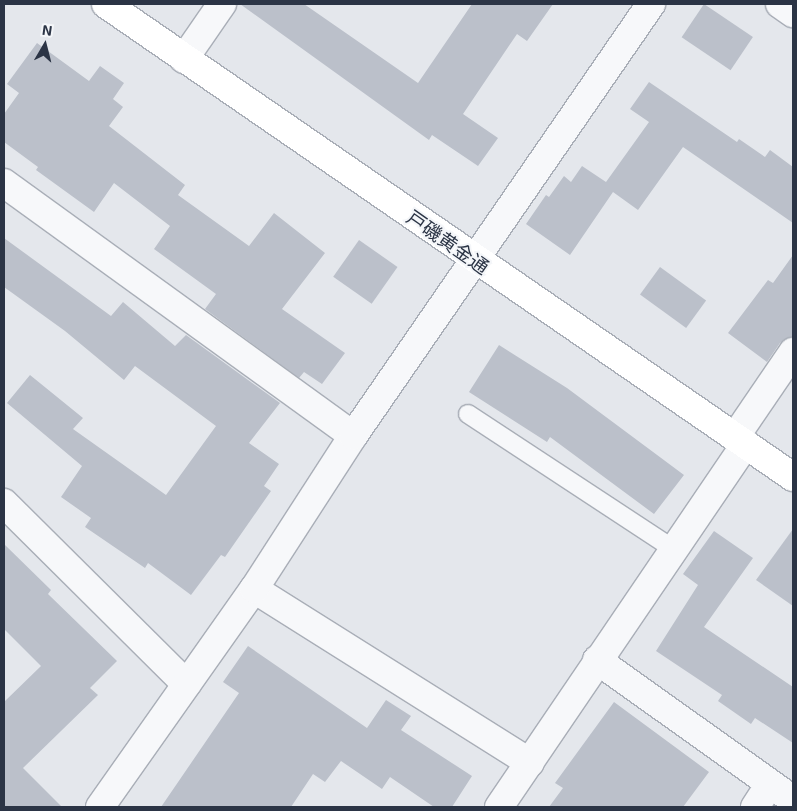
<!DOCTYPE html>
<meta charset="utf-8">
<style>
body{margin:0}
#map{position:relative;width:797px;height:811px;overflow:hidden;background:#e4e7ec;font-family:"Exo 2","Noto Sans JP",sans-serif}
div>[style]{position:absolute}
.building>*{inset:0;background:#bbc0ca;transform-origin:0 0}
.roads{filter:drop-shadow(1px 0 #a9aeb7) drop-shadow(-1px 0 #a9aeb7) drop-shadow(0 1px #a9aeb7) drop-shadow(0 -1px #a9aeb7)}
.lane>*{height:18px;margin:-9px;padding:0 9px;transform-origin:9px;border-radius:9px;background:#f7f8fa}
.street>*{height:28px;margin:-14px;padding:0 14px;transform-origin:14px;border-radius:14px;background:#f7f8fa}
.secondary>*{height:28px;margin:-14px;padding:0 14px;transform-origin:14px;border-radius:14px;background:#fff}
span{translate:-50% -50%;white-space:nowrap;text-align:center;line-height:1.15;-webkit-text-stroke:4px #f4f6f9;paint-order:stroke}
.street-label{font-size:19px;color:#2b3445}
.frame{position:absolute;inset:0;border:5px solid #2b3445;pointer-events:none}
.north{position:absolute;left:20px;top:20px;width:50px;height:50px;-webkit-text-stroke:4px #f4f6f9;paint-order:stroke;rotate:8deg;font-size:14px;font-weight:700;line-height:20px;text-align:center;color:#2b3445}
.north::after{content:'';display:block;margin:auto;width:18px;height:22px;background:#2b3445;clip-path:polygon(50% 0,100% 100%,50% 72%,0 100%)}
</style>
<div id="map">
<div class="building">
<div style="clip-path:polygon(240px 4px,304px 4px,418px 83px,472px 4px,553px 4px,527px 41px,517px 34px,463px 114px,498px 138px,478px 166px,432px 135px,429px 140px)"></div>
<div style="left:704px;top:4px;width:59px;height:40px;rotate:34deg"></div>
<div style="clip-path:polygon(37px 43px,89px 81px,100px 66px,124px 83px,113px 99px,123px 107px,109px 126px,185px 185px,178px 195px,249px 246px,274px 213px,325px 253px,282px 309px,345px 353px,322px 384px,304px 372px,299px 378px,205px 309px,216px 294px,154px 249px,170px 226px,114px 183px,94px 212px,36px 170px,38px 167px,4px 142px,4px 114px,19px 93px,7px 84px)"></div>
<div style="clip-path:polygon(649px 82px,737px 142px,739px 139px,765px 157px,770px 150px,793px 167px,793px 223px,683px 147px,638px 210px,613px 192px,570px 255px,526px 224px,546px 195px,549px 197px,564px 176px,571px 182px,582px 166px,606px 182px,649px 122px,630px 109px)"></div>
<div style="clip-path:polygon(4px 238px,111px 316px,123px 302px,175px 346px,186px 335px,280px 403px,249px 443px,279px 464px,264px 486px,271px 491px,225px 557px,221px 555px,191px 595px,148px 563px,145px 568px,85px 527px,91px 518px,61px 497px,82px 466px,7px 403px,30px 375px,83px 418px,73px 429px,166px 495px,216px 426px,135px 366px,124px 380px,65px 331px,4px 287px)"></div>
<div style="left:359px;top:240px;width:47px;height:45px;rotate:35deg"></div>
<div style="clip-path:polygon(793px 255px,793px 337px,780px 343px,767px 362px,728px 333px,768px 280px,773px 283px)"></div>
<div style="left:660px;top:267px;width:57px;height:34px;rotate:36deg"></div>
<div style="clip-path:polygon(499px 345px,567px 388px,684px 475px,654px 514px,550px 437px,547px 442px,469px 392px)"></div>
<div style="clip-path:polygon(793px 529px,793px 606px,756px 580px)"></div>
<div style="clip-path:polygon(714px 531px,753px 558px,704px 627px,793px 687px,793px 743px,755px 718px,751px 724px,718px 701px,722px 695px,656px 651px,698px 585px,683px 574px)"></div>
<div style="clip-path:polygon(4px 544px,51px 590px,48px 594px,117px 661px,90px 688px,98px 695px,23px 768px,62px 807px,4px 807px,4px 702px,41px 666px,4px 629px)"></div>
<div style="clip-path:polygon(248px 646px,367px 728px,386px 700px,411px 716px,401px 730px,472px 776px,452px 807px,434px 807px,390px 777px,382px 789px,341px 761px,325px 782px,313px 774px,291px 807px,161px 807px,239px 693px,223px 682px)"></div>
<div style="clip-path:polygon(614px 702px,709px 772px,683px 807px,549px 807px,563px 788px,555px 783px)"></div>
</div>
<div class="roads">
<div class="lane">
<div style="left:468px;top:414px;width:244px;rotate:33.3deg"></div>
</div>
<div class="street">
<div style="left:780px;top:4px;width:16px;rotate:35deg"></div>
<div style="left:184px;top:59px;width:67px;rotate:-55.4deg"></div>
<div style="left:4px;top:183px;width:431px;rotate:35.9deg"></div>
<div style="left:735px;top:437px;width:103px;rotate:-55.7deg"></div>
<div style="left:4px;top:503px;width:257px;rotate:44.8deg"></div>
<div style="left:254px;top:589px;width:326px;rotate:32.2deg"></div>
<div style="left:597px;top:660px;width:241px;rotate:35.5deg"></div>
<div style="left:100px;top:807px;width:267px;rotate:-54.8deg"></div>
<div style="left:254px;top:589px;width:182px;rotate:-57.1deg"></div>
<div style="left:353px;top:436px;width:525px;rotate:-55.4deg"></div>
<div style="left:499px;top:807px;width:439px;rotate:-55.8deg"></div>
<div style="left:755px;top:807px;width:27px;rotate:-57deg"></div>
</div>
<div class="secondary">
<div style="left:106px;top:4px;width:834px;rotate:34.55deg"></div>
</div>
</div>
<div class="street-label">
<span style="left:448px;top:242px;rotate:35deg">戸磯黄金通</span>
</div>
<div class="frame"></div>
<div class="north">N</div>
</div>
